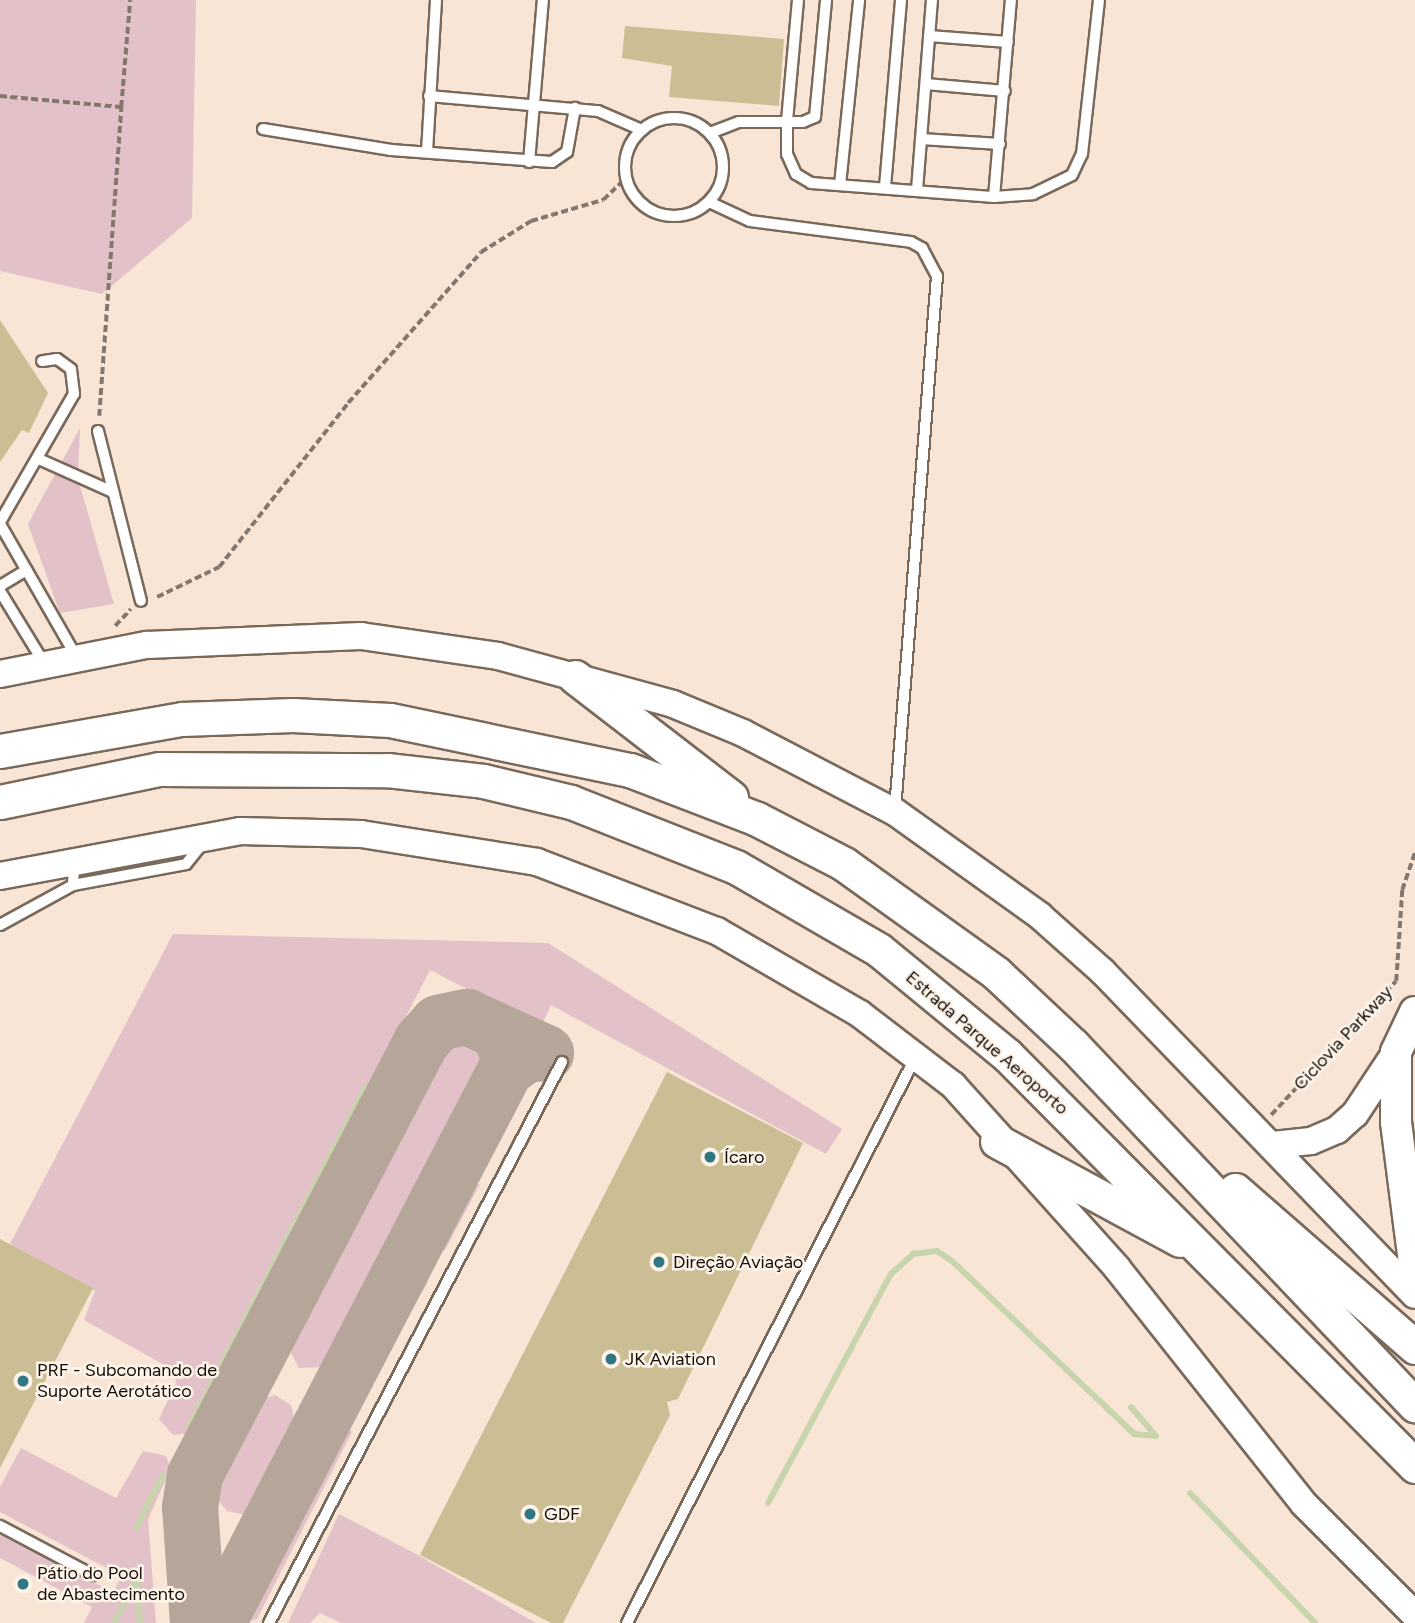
<!DOCTYPE html>
<meta charset="utf-8">
<style>
body{margin:0}
#map{position:relative;width:1415px;height:1623px;overflow:hidden;background:#f8e5d6;font-family:Figtree,sans-serif}
div>[style]{position:absolute}
.green>*{inset:0;background:#e2c1c9}
.stream>*{height:6px;margin:-3px;padding:0 3px;transform-origin:3px;border-radius:3px;background:#c8d5ac}
.taxiway>*{height:56px;margin:-28px;padding:0 28px;transform-origin:28px;border-radius:28px;background:#b6a69a}
.building>*{inset:0;background:#cbbd94}
.path>*{height:3.5px;margin-top:-1.75px;transform-origin:0;background:repeating-linear-gradient(90deg,#84786e 0 7px,transparent 0 10.5px)}
.roads{filter:drop-shadow(2px 0 #79695b) drop-shadow(-2px 0 #79695b) drop-shadow(0 2px #79695b) drop-shadow(0 -2px #79695b)}
.service>*{height:10px;margin:-5px;padding:0 5px;transform-origin:5px;border-radius:5px;background:#fff}
.service>.ring{margin:-5px;padding:0;box-sizing:content-box;background:none;border:10px solid #fff;border-radius:50%}
.tertiary>*{height:26px;margin:-13px;padding:0 13px;transform-origin:13px;border-radius:13px;background:#fff}
.secondary>*{height:30px;margin:-15px;padding:0 15px;transform-origin:15px;border-radius:15px;background:#fff}
.primary>*{height:33px;margin:-16.5px;padding:0 16.5px;transform-origin:16.5px;border-radius:16.5px;background:#fff}
.dots>*{width:19px;height:19px;translate:-50% -50%;box-sizing:border-box;border:4px solid #fff4ea;border-radius:50%}
span{translate:-50% -50%;white-space:nowrap;text-align:center;line-height:1.15;-webkit-text-stroke:5px #fff4ea;paint-order:stroke}
.street-label{font-size:18px;color:#130d08}
.poi-label{font-size:18px;color:#130d08}
.left{translate:0 -50%;text-align:left}
</style>
<div id="map">
<div class="green">
<div style="clip-path:polygon(0 0,196px 0,192px 218px,102px 294px,0 271px)"></div>
<div style="clip-path:polygon(80px 428px,78px 479px,114px 604px,60px 613px,28px 524px)"></div>
<div style="clip-path:polygon(173px 934px,548px 943px,842px 1129px,826px 1154px,551px 1005px,541px 1027px,430px 970px,190px 1433px,173px 1435px,159px 1419px,176px 1383px,175px 1371px,84px 1320px,95px 1291px,10px 1244px)"></div>
<div style="clip-path:polygon(450px 1039px,480px 1052px,479px 1081px,336px 1357px,322px 1367px,299px 1368px,283px 1338px,291px 1307px,435px 1048px)"></div>
<div style="clip-path:polygon(516px 1097px,522px 1099px,494px 1153px,488px 1131px,503px 1102px)"></div>
<div style="clip-path:polygon(480px 1184px,444px 1252px,439px 1232px,448px 1204px,467px 1186px)"></div>
<div style="clip-path:polygon(418px 1282px,428px 1282px,366px 1389px,360px 1382px,365px 1363px,397px 1303px)"></div>
<div style="clip-path:polygon(275px 1395px,291px 1405px,298px 1435px,256px 1509px,247px 1515px,227px 1511px,211px 1493px,214px 1468px,252px 1403px)"></div>
<div style="clip-path:polygon(346px 1425px,352px 1432px,257px 1619px,242px 1623px,243px 1609px,326px 1441px,337px 1426px)"></div>
<div style="clip-path:polygon(21px 1448px,116px 1498px,143px 1451px,166px 1456px,171px 1468px,148px 1519px,156px 1623px,84px 1623px,92px 1607px,0 1558px,0 1535px,113px 1592px,122px 1576px,0 1512px,0 1487px)"></div>
<div style="clip-path:polygon(339px 1514px,416px 1554px,536px 1623px,341px 1623px,320px 1613px,310px 1623px,288px 1623px)"></div>
</div>
<div class="stream">
<div style="left:189px;top:1427px;width:383px;rotate:-62.5deg"></div>
<div style="left:1190px;top:1493px;width:180px;rotate:46.1deg"></div>
<div style="left:768px;top:1503px;width:260px;rotate:-61.8deg"></div>
<div style="left:891px;top:1274px;width:30px;rotate:-42deg"></div>
<div style="left:913px;top:1254px;width:24px;rotate:-7deg"></div>
<div style="left:937px;top:1251px;width:18px;rotate:34deg"></div>
<div style="left:952px;top:1261px;width:251px;rotate:43.5deg"></div>
<div style="left:1134px;top:1434px;width:22px;rotate:5deg"></div>
<div style="left:1156px;top:1436px;width:38px;rotate:-131deg"></div>
<div style="left:136px;top:1528px;width:59px;rotate:-63deg"></div>
<div style="left:114px;top:1623px;width:51px;rotate:-62.9deg"></div>
<div style="left:137px;top:1578px;width:45px;rotate:86.2deg"></div>
</div>
<div class="taxiway">
<div style="left:198px;top:1623px;width:116px;rotate:-93.9deg"></div>
<div style="left:190px;top:1507px;width:32px;rotate:-81deg"></div>
<div style="left:195px;top:1475px;width:488px;rotate:-62.4deg"></div>
<div style="left:421px;top:1042px;width:25px;rotate:-48deg"></div>
<div style="left:438px;top:1023px;width:30px;rotate:-12deg"></div>
<div style="left:467px;top:1017px;width:87px;rotate:24.5deg"></div>
<div style="left:546px;top:1053px;width:20px;rotate:174deg"></div>
<div style="left:526px;top:1055px;width:24px;rotate:145deg"></div>
<div style="left:218px;top:1623px;width:624px;rotate:-62.53deg"></div>
<div style="left:506px;top:1069px;width:14px;rotate:-78deg"></div>
<div style="left:509px;top:1055px;width:23px;rotate:-115deg"></div>
</div>
<div class="building">
<div style="clip-path:polygon(625px 26px,784px 39px,779px 106px,669px 97px,672px 66px,622px 58px)"></div>
<div style="clip-path:polygon(0 320px,48px 393px,29px 433px,22px 430px,0 462px)"></div>
<div style="clip-path:polygon(667px 1072px,803px 1143px,678px 1399px,667px 1402px,670px 1415px,563px 1623px,551px 1623px,420px 1555px)"></div>
<div style="clip-path:polygon(0 1239px,93px 1288px,0 1468px)"></div>
</div>
<div class="path">
<div style="left:0;top:96px;width:121px;rotate:5.2deg"></div>
<div style="left:121px;top:107px;width:107px;rotate:-85.2deg"></div>
<div style="left:99px;top:416px;width:310px;rotate:-85.9deg"></div>
<div style="left:157px;top:597px;width:69px;rotate:-25.8deg"></div>
<div style="left:219px;top:567px;width:209px;rotate:-51.8deg"></div>
<div style="left:348px;top:403px;width:201px;rotate:-48.6deg"></div>
<div style="left:481px;top:252px;width:59px;rotate:-31.8deg"></div>
<div style="left:531px;top:221px;width:75px;rotate:-16.3deg"></div>
<div style="left:603px;top:200px;width:32px;rotate:-44deg"></div>
<div style="left:115px;top:626px;width:23px;rotate:-47deg"></div>
<div style="left:1271px;top:1115px;width:183px;rotate:-47deg"></div>
<div style="left:1396px;top:981px;width:91px;rotate:-86.2deg"></div>
<div style="left:1402px;top:890px;width:40px;rotate:-71.1deg"></div>
</div>
<div class="roads">
<div class="service">
<div style="left:798px;top:0;width:122px;rotate:95.2deg"></div>
<div style="left:787px;top:122px;width:32px;rotate:90deg"></div>
<div style="left:787px;top:154px;width:22px;rotate:66deg"></div>
<div style="left:796px;top:174px;width:17px;rotate:31deg"></div>
<div style="left:811px;top:183px;width:184px;rotate:4.4deg"></div>
<div style="left:994px;top:197px;width:39px;rotate:-4deg"></div>
<div style="left:1033px;top:194px;width:43px;rotate:-26deg"></div>
<div style="left:1072px;top:175px;width:23px;rotate:-65deg"></div>
<div style="left:1082px;top:154px;width:155px;rotate:-83.7deg"></div>
<div style="left:929px;top:36px;width:79px;rotate:4.3deg"></div>
<div style="left:926px;top:84px;width:79px;rotate:5.1deg"></div>
<div style="left:429px;top:96px;width:170px;rotate:5.1deg"></div>
<div style="left:598px;top:111px;width:48px;rotate:23.4deg"></div>
<div class="ring" style="left:625px;top:118px;width:88px;height:88px"></div>
<div style="left:263px;top:129px;width:130px;rotate:9.3deg"></div>
<div style="left:391px;top:150px;width:161px;rotate:4.3deg"></div>
<div style="left:552px;top:162px;width:18px;rotate:-34deg"></div>
<div style="left:567px;top:152px;width:45px;rotate:-79.7deg"></div>
<div style="left:710px;top:133px;width:31px;rotate:-21deg"></div>
<div style="left:739px;top:122px;width:64px"></div>
<div style="left:803px;top:122px;width:13px;rotate:-23deg"></div>
<div style="left:815px;top:117px;width:118px;rotate:-84.6deg"></div>
<div style="left:921px;top:139px;width:79px;rotate:3.6deg"></div>
<div style="left:427px;top:152px;width:152px;rotate:-86.6deg"></div>
<div style="left:529px;top:162px;width:163px;rotate:-85.1deg"></div>
<div style="left:840px;top:185px;width:186px;rotate:-84.1deg"></div>
<div style="left:885px;top:187px;width:188px;rotate:-85.1deg"></div>
<div style="left:917px;top:190px;width:191px;rotate:-85.5deg"></div>
<div style="left:994px;top:197px;width:198px;rotate:-85.1deg"></div>
<div style="left:709px;top:202px;width:45px;rotate:24.9deg"></div>
<div style="left:750px;top:221px;width:162px;rotate:7.4deg"></div>
<div style="left:911px;top:242px;width:13px;rotate:29deg"></div>
<div style="left:922px;top:248px;width:32px;rotate:62deg"></div>
<div style="left:937px;top:276px;width:536px;rotate:94.5deg"></div>
<div style="left:98px;top:431px;width:175px;rotate:75.8deg"></div>
<div style="left:41px;top:460px;width:79px;rotate:24deg"></div>
<div style="left:0;top:522px;width:148px;rotate:-60deg"></div>
<div style="left:74px;top:394px;width:25px;rotate:-97deg"></div>
<div style="left:71px;top:369px;width:17px;rotate:-144deg"></div>
<div style="left:57px;top:359px;width:15px;rotate:172deg"></div>
<div style="left:0;top:524px;width:152px;rotate:60.1deg"></div>
<div style="left:0;top:586px;width:31px;rotate:-31deg"></div>
<div style="left:0;top:591px;width:84px;rotate:58.6deg"></div>
<div style="left:73px;top:885px;width:115px;rotate:-10.5deg"></div>
<div style="left:186px;top:864px;width:32px;rotate:-51deg"></div>
<div style="left:0;top:925px;width:83px;rotate:-28.7deg"></div>
<div style="left:73px;top:885px;width:22px;rotate:-87deg"></div>
<div style="left:0;top:1526px;width:105px;rotate:27.8deg"></div>
<div style="left:269px;top:1623px;width:633px;rotate:-62.42deg"></div>
<div style="left:627px;top:1623px;width:634px;rotate:-62.99deg"></div>
</div>
<div class="tertiary">
<div style="left:0;top:674px;width:150px;rotate:-11.2deg"></div>
<div style="left:147px;top:645px;width:214px;rotate:-2.4deg"></div>
<div style="left:361px;top:636px;width:138px;rotate:8.3deg"></div>
<div style="left:498px;top:656px;width:181px;rotate:15.3deg"></div>
<div style="left:673px;top:704px;width:76px;rotate:22.5deg"></div>
<div style="left:743px;top:733px;width:171px;rotate:27.5deg"></div>
<div style="left:895px;top:812px;width:178px;rotate:35.6deg"></div>
<div style="left:1040px;top:916px;width:83px;rotate:41.6deg"></div>
<div style="left:1102px;top:971px;width:450px;rotate:46deg"></div>
<div style="left:0;top:876px;width:244px;rotate:-10.6deg"></div>
<div style="left:240px;top:831px;width:121px;rotate:1.4deg"></div>
<div style="left:361px;top:834px;width:178px;rotate:9deg"></div>
<div style="left:537px;top:862px;width:193px;rotate:21deg"></div>
<div style="left:717px;top:931px;width:165px;rotate:30.1deg"></div>
<div style="left:860px;top:1014px;width:117px;rotate:37.4deg"></div>
<div style="left:953px;top:1085px;width:246px;rotate:48.1deg"></div>
<div style="left:1117px;top:1268px;width:301px;rotate:51.6deg"></div>
<div style="left:1304px;top:1504px;width:157px;rotate:45deg"></div>
<div style="left:1273px;top:1145px;width:38px;rotate:-6deg"></div>
<div style="left:1311px;top:1141px;width:28px;rotate:-23deg"></div>
<div style="left:1337px;top:1130px;width:24px;rotate:-42deg"></div>
<div style="left:1355px;top:1114px;width:74px;rotate:-56.5deg"></div>
</div>
<div class="secondary">
<div style="left:1415px;top:1012px;width:44px;rotate:115.4deg"></div>
<div style="left:1396px;top:1052px;width:70px;rotate:90deg"></div>
<div style="left:1396px;top:1122px;width:149px;rotate:82.7deg"></div>
</div>
<div class="primary">
<div style="left:575px;top:677px;width:197px;rotate:37.6deg"></div>
<div style="left:0;top:751px;width:185px;rotate:-10deg"></div>
<div style="left:182px;top:719px;width:111px;rotate:-2.1deg"></div>
<div style="left:293px;top:715px;width:97px;rotate:3deg"></div>
<div style="left:390px;top:720px;width:245px;rotate:11.8deg"></div>
<div style="left:630px;top:770px;width:136px;rotate:21.1deg"></div>
<div style="left:757px;top:819px;width:98px;rotate:27.3deg"></div>
<div style="left:844px;top:864px;width:187px;rotate:35.6deg"></div>
<div style="left:996px;top:973px;width:105px;rotate:43.1deg"></div>
<div style="left:1073px;top:1045px;width:497px;rotate:46.5deg"></div>
<div style="left:0;top:802px;width:163px;rotate:-11.7deg"></div>
<div style="left:160px;top:769px;width:227px;rotate:0.3deg"></div>
<div style="left:387px;top:770px;width:97px;rotate:6.5deg"></div>
<div style="left:483px;top:781px;width:90px;rotate:13.4deg"></div>
<div style="left:571px;top:802px;width:177px;rotate:21.5deg"></div>
<div style="left:736px;top:867px;width:165px;rotate:30.1deg"></div>
<div style="left:879px;top:950px;width:166px;rotate:39.4deg"></div>
<div style="left:1007px;top:1055px;width:579px;rotate:45.21deg"></div>
<div style="left:997px;top:1141px;width:208px;rotate:28.4deg"></div>
<div style="left:1235px;top:1190px;width:239px;rotate:41.1deg"></div>
</div>
</div>
<div class="dots">
<div style="left:710px;top:1157px;background:#307683"></div>
<div style="left:659px;top:1262px;background:#307683"></div>
<div style="left:611px;top:1359px;background:#307683"></div>
<div style="left:23px;top:1381px;background:#307683"></div>
<div style="left:530px;top:1514px;background:#307683"></div>
<div style="left:23px;top:1584px;background:#307683"></div>
</div>
<div class="street-label">
<span style="left:1343px;top:1038px;rotate:-47deg">Ciclovia Parkway</span>
<span style="left:987px;top:1043px;rotate:41deg">Estrada Parque Aeroporto</span>
</div>
<div class="poi-label">
<span class="left" style="left:724px;top:1157px">Ícaro</span>
<span class="left" style="left:673px;top:1262px">Direção Aviação</span>
<span class="left" style="left:625px;top:1359px">JK Aviation</span>
<span class="left" style="left:37px;top:1381px">PRF - Subcomando de<br>Suporte Aerotático</span>
<span class="left" style="left:544px;top:1514px">GDF</span>
<span class="left" style="left:37px;top:1584px">Pátio do Pool<br>de Abastecimento</span>
</div>
</div>
